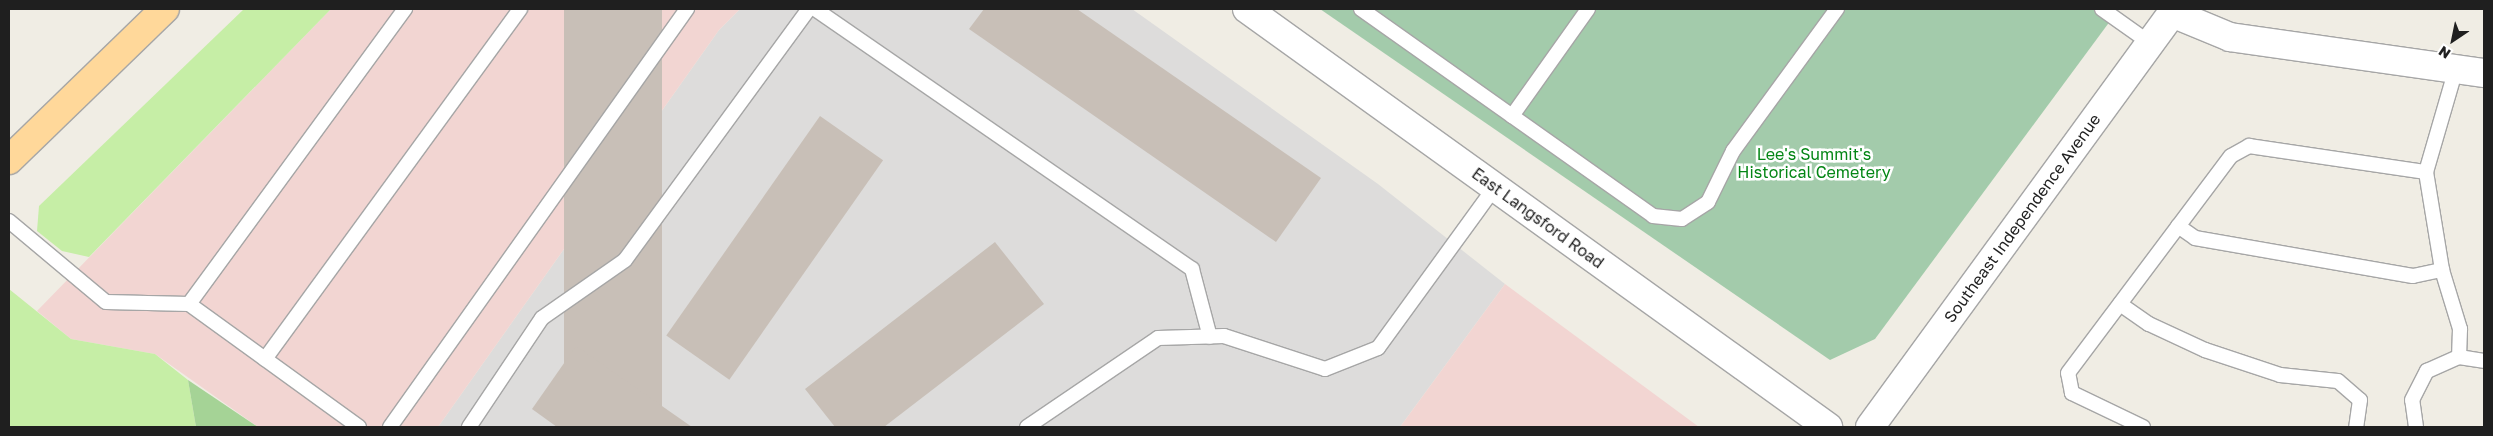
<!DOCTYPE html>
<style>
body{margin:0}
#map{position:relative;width:2493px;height:436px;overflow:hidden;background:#f0ede4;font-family:"Golos Text",sans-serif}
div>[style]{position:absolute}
.residential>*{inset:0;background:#dddcdb}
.commercial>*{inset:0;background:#f2d5d2}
.grass>*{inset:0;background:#c6eea6}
.forest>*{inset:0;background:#a5d396}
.cemetery>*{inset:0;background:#a3cbab}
.building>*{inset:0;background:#c8bfb7;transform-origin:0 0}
.roads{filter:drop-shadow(1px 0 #a6a6a6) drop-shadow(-1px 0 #a6a6a6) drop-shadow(0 1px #a6a6a6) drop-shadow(0 -1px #a6a6a6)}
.service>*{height:14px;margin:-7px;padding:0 7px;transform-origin:7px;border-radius:7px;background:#fff}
.minor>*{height:28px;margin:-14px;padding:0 14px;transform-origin:14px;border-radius:14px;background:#fff}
.tertiary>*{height:28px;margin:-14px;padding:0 14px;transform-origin:14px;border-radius:14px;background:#fff}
.primary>*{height:28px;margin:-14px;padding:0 14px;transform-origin:14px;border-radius:14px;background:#ffd89a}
span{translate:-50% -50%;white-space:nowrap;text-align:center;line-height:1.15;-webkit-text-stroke:5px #fff;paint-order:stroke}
.park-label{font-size:16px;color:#048615}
.street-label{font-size:16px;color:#1f1f1f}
.frame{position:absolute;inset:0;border:10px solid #1f1f1f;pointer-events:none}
.north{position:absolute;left:2428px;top:15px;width:50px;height:50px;-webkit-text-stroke:4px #fff;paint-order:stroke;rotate:214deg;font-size:14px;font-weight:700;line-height:20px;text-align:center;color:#1f1f1f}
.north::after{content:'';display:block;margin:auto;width:18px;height:22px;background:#1f1f1f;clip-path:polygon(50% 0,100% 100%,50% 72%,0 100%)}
</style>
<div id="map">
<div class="residential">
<div style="clip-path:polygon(740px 9px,1132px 9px,1378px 184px,1505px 284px,1400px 427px,438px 427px,719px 30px)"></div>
</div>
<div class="commercial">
<div style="clip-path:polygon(331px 9px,740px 9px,719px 30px,438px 427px,258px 427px,155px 354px,71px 339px,37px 311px)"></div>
<div style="clip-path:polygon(1505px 284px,1699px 427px,1400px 427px)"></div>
</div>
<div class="grass">
<div style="clip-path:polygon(244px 9px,331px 9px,89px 257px,62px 251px,37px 231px,39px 206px)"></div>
<div style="clip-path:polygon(9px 289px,71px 339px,155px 354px,188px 380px,196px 427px,9px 427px)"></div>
</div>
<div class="forest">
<div style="clip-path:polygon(188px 380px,258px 427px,196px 427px)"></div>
</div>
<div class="cemetery">
<div style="clip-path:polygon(1320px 9px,2119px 9px,1875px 339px,1830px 360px)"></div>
</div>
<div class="building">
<div style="left:564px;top:9px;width:98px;height:442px"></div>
<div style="clip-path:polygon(984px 9px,1077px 9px,1321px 178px,1276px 242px,969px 29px)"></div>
<div style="left:820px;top:116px;width:77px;height:268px;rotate:35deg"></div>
<div style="clip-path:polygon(995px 242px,1044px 304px,884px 427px,835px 427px,805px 389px)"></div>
<div style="clip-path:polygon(576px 346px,692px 427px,557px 427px,532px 409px)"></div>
</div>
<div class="roads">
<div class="service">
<div style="left:815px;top:9px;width:458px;rotate:34.6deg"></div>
<div style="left:1192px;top:269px;width:70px;rotate:75.2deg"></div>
<div style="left:1361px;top:9px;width:358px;rotate:35.3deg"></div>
<div style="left:1653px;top:216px;width:29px;rotate:6deg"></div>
<div style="left:1682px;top:219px;width:31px;rotate:-33deg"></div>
<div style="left:1708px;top:202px;width:57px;rotate:-63.9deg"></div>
<div style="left:1733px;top:151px;width:176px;rotate:-53.8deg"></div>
<div style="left:2102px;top:9px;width:59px;rotate:35.3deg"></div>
<div style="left:1512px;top:116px;width:131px;rotate:-54.6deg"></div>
<div style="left:2426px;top:172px;width:99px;rotate:80.7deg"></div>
<div style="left:2442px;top:270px;width:62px;rotate:73deg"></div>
<div style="left:2460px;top:329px;width:28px;rotate:92deg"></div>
<div style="left:9px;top:221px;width:126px;rotate:39.9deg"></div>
<div style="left:106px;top:302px;width:83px;rotate:1.4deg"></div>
<div style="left:2178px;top:226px;width:21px;rotate:35deg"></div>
<div style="left:2195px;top:238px;width:221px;rotate:9.9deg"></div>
<div style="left:2413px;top:276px;width:30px;rotate:-12deg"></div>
<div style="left:2120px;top:304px;width:35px;rotate:35deg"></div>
<div style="left:2149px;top:324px;width:62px;rotate:24.9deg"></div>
<div style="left:2205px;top:350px;width:79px;rotate:18.4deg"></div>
<div style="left:2280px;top:375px;width:58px;rotate:5.9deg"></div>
<div style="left:2338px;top:381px;width:29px;rotate:41deg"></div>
<div style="left:2360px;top:400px;width:27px;rotate:98deg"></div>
<div style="left:265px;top:359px;width:433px;rotate:-53.9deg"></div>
<div style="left:359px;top:427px;width:210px;rotate:-144.1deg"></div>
<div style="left:189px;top:304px;width:366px;rotate:-53.8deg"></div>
<div style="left:390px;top:427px;width:513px;rotate:-54.61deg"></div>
<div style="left:469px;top:427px;width:131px;rotate:-56.2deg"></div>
<div style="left:542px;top:318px;width:101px;rotate:-34.9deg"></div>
<div style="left:625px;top:260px;width:311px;rotate:-53.8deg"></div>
<div style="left:1027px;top:427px;width:158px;rotate:-34.2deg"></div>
<div style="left:1158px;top:338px;width:66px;rotate:-1.7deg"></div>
<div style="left:1224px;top:336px;width:106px;rotate:18.1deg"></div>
<div style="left:1325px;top:369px;width:57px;rotate:-21.6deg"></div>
<div style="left:1378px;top:348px;width:199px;rotate:-54deg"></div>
<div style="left:2143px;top:427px;width:79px;rotate:-154.4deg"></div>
<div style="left:2072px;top:393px;width:20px;rotate:-101deg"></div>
<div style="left:2068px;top:373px;width:271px;rotate:-53.1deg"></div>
<div style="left:2231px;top:156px;width:21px;rotate:-29deg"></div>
<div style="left:2249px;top:146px;width:179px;rotate:8.4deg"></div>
<div style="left:2426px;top:172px;width:107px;rotate:-73.8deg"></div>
<div style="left:2416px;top:427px;width:27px;rotate:-98deg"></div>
<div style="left:2412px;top:400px;width:33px;rotate:-63deg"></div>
<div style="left:2427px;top:371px;width:35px;rotate:-24deg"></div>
<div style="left:2459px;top:357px;width:25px;rotate:9deg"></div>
</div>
<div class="minor">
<div style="left:2172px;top:13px;width:63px;rotate:22.5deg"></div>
<div style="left:2230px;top:37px;width:257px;rotate:8.1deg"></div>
</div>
<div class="tertiary">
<div style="left:1247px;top:9px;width:716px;rotate:35.73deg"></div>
<div style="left:1870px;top:427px;width:517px;rotate:-53.88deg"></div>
</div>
<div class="primary">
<div style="left:9px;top:160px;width:217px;rotate:-44.1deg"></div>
</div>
</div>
<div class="park-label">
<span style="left:1814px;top:163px">Lee's Summit's<br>Historical Cemetery</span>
</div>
<div class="street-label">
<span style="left:1538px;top:218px;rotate:36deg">East Langsford Road</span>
<span style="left:2022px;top:218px;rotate:-54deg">Southeast Independence Avenue</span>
</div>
<div class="frame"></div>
<div class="north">N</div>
</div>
